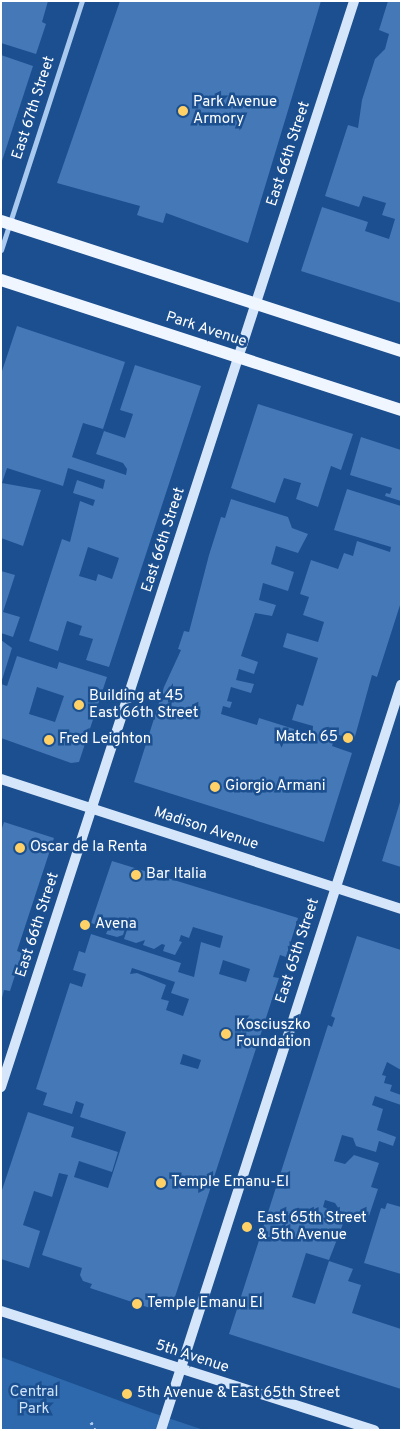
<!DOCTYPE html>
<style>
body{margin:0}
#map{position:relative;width:402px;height:1431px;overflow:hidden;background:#1b4f8f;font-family:Overpass,sans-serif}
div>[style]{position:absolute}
.green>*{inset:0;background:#2e69ad}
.building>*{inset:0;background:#4478b7}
.path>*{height:3px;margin-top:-1.5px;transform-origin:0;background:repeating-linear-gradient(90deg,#a9c9ee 0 2.5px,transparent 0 6.5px)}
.street>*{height:5px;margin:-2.5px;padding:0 2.5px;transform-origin:2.5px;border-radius:2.5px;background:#a9c9ee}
.secondary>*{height:10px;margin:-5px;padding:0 5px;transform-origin:5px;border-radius:5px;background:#d6e6fa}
.primary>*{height:12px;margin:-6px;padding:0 6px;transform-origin:6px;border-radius:6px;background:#f0f6ff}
.dots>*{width:14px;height:14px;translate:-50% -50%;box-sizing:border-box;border:2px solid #1b4f8f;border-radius:50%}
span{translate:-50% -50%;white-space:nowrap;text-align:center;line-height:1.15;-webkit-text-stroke:5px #1b4f8f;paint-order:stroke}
.poi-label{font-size:15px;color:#fff}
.left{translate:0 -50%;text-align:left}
.right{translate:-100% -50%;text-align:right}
.street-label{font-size:15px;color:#fff}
.park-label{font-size:15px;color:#cfe3fa}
.frame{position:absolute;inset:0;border:2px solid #fff;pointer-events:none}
</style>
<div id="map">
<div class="green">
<div style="clip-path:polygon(1px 1357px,150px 1412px,204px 1430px,1px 1430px)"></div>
</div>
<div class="building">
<div style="clip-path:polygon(1px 1px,48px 1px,42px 22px,46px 24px,36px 54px,1px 43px)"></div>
<div style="clip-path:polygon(120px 1px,321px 1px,248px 243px,166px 213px,163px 223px,146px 218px,137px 215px,140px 206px,57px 183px)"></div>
<div style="clip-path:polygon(388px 1px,401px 1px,401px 303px,301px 271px,322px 207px,368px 222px,365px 231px,389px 239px,395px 219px,382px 215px,386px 203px,363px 196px,359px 207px,325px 196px,348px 125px,358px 128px,362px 100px,375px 59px,385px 49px,389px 34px,379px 30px)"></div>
<div style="clip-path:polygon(1px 55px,33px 66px,2px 161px,1px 161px)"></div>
<div style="clip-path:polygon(evenodd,17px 326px,125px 362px,103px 429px,83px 423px,72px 457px,126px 475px,127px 469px,123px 463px,96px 454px,104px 431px,125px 438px,133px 414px,120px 410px,135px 365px,201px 386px,109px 667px,86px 660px,93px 639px,79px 635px,82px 626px,67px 621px,58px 651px,29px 641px,62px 539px,70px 542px,80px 501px,93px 506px,95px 500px,73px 493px,77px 480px,103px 489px,105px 480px,68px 468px,63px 486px,7px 468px,2px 483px,41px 490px,23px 546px,1px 538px,1px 374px,17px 326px,88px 547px,119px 558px,112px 579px,98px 574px,96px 581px,79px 576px,88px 547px)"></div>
<div style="clip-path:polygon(258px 404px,353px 434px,341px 470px,331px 466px,318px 507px,296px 499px,301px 483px,284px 478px,275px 503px,231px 488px)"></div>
<div style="clip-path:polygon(361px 437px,401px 450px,401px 501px,385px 496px,386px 493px,390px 494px,392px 488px,350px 475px)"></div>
<div style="clip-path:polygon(347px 489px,401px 506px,401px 602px,377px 677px,372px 675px,354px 740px,336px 734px,332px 746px,352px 753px,324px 842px,134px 782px,164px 687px,181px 650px,178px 649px,184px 631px,189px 632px,209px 555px,221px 517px,225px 518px,231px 499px,288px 517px,292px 528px,308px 534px,298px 553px,276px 546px,271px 564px,294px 572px,288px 591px,263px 583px,259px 600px,276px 605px,272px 616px,255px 613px,241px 656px,258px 662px,254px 674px,239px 669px,236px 680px,254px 684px,251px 693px,231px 687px,227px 701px,232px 702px,230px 708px,223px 706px,221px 714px,257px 725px,259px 718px,310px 734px,313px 726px,292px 720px,297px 704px,303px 706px,318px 658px,283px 647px,287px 633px,318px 642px,324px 622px,303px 615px,309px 597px,300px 594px,311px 560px,338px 569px,344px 553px,353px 556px,357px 541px,390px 552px,391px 547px,334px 530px)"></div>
<div style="clip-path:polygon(1px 571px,15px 575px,3px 612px,20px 617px,13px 637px,1px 633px)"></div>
<div style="clip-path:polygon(1px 640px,12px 648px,2px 680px,1px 680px)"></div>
<div style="clip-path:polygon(evenodd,17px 656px,57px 669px,59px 662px,107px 677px,79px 762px,71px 763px,1px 738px,1px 684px,7px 686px,17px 656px,37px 687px,64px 696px,55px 722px,29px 714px,37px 687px)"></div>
<div style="clip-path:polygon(400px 802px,401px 802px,401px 867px,382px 861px)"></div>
<div style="clip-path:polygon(4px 822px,54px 838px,17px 951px,22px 953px,10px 991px,4px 990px,2px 998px,1px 831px)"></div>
<div style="clip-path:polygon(evenodd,112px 861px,298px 918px,286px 957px,280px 955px,273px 977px,279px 978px,172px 1306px,166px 1309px,157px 1306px,156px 1310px,90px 1288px,92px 1284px,83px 1281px,80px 1275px,82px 1268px,42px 1255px,68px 1175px,59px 1173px,52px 1197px,34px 1191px,23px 1225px,40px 1231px,29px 1268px,1px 1259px,1px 1193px,28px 1112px,74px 1127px,71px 1137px,118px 1152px,112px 1172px,79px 1161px,74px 1177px,108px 1188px,126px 1132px,80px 1117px,84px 1104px,76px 1101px,72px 1114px,43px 1105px,47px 1093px,36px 1089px,70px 983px,82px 987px,86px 974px,73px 970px,79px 951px,85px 953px,91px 934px,181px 963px,178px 972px,194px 977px,201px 942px,220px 948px,223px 936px,193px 927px,189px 938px,181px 935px,179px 941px,182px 942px,175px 955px,163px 951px,165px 945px,162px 944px,154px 949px,143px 945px,145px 940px,136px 943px,124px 939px,131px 918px,129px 917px,123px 935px,117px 937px,106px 934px,108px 929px,91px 923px,112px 861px,223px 960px,250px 969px,246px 982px,219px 974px,223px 960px,112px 861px,132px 968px,175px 982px,171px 993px,189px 999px,183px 1016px,166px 1010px,169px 1001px,161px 999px,166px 985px,137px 973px,130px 974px,132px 968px,112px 861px,183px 1054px,201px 1060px,198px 1069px,180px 1064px,183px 1054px)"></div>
<div style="clip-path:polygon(357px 936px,401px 950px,401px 1070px,387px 1062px,382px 1075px,386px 1076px,384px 1083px,392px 1085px,390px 1091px,401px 1095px,401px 1105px,375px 1096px,372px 1105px,383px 1109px,377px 1130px,396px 1137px,393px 1146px,379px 1141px,376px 1152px,356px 1146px,353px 1138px,342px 1135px,334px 1161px,345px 1164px,354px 1155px,379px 1163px,371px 1187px,378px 1189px,367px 1222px,342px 1214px,335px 1203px,325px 1200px,323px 1207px,330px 1210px,330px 1217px,344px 1221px,338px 1237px,329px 1260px,306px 1253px,292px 1297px,315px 1304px,329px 1261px,353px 1269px,348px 1281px,361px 1285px,352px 1313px,401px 1329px,401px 1389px,229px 1334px,328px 1025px,332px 1027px,335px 1018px,331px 1016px)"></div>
<div style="clip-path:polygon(387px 1203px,401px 1207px,401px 1274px,364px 1263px,381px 1208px,385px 1209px)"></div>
</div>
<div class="path">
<div style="left:91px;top:1422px;width:9px;rotate:63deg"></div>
</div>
<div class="street">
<div style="left:1px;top:250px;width:262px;rotate:-72deg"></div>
</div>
<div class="secondary">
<div style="left:1px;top:779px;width:421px;rotate:18deg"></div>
<div style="left:1px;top:1087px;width:1142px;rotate:-71.99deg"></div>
<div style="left:1px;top:1311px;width:392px;rotate:17.7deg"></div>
<div style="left:161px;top:1430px;width:783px;rotate:-72.14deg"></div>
</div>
<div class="primary">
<div style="left:1px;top:221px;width:421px;rotate:18deg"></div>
<div style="left:1px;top:280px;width:421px;rotate:18deg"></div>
</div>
<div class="dots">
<div style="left:183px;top:111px;background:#ffd166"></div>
<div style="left:79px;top:705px;background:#ffd166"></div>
<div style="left:348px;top:738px;background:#ffd166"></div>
<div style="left:49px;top:740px;background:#ffd166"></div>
<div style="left:215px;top:787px;background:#ffd166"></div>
<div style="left:20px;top:848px;background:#ffd166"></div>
<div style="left:136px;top:875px;background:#ffd166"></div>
<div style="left:85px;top:925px;background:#ffd166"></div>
<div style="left:226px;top:1034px;background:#ffd166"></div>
<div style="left:161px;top:1183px;background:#ffd166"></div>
<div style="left:247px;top:1227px;background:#ffd166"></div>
<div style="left:137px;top:1304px;background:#ffd166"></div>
<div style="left:127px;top:1394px;background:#ffd166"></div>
</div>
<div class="poi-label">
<span class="left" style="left:193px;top:111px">Park Avenue<br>Armory</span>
<span class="left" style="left:89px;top:705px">Building at 45<br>East 66th Street</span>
<span class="right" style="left:338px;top:738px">Match 65</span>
<span class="left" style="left:59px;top:740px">Fred Leighton</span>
<span class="left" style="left:225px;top:787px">Giorgio Armani</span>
<span class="left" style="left:30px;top:848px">Oscar de la Renta</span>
<span class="left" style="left:146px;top:875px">Bar Italia</span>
<span class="left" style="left:95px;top:925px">Avena</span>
<span class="left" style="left:236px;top:1034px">Kosciuszko<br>Foundation</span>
<span class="left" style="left:171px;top:1183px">Temple Emanu-El</span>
<span class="left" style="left:257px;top:1227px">East 65th Street<br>&amp; 5th Avenue</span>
<span class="left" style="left:147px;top:1304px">Temple Emanu El</span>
<span class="left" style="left:137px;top:1394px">5th Avenue &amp; East 65th Street</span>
</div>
<div class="street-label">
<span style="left:34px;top:108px;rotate:-72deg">East 67th Street</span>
<span style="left:289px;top:154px;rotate:-72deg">East 66th Street</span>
<span style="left:206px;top:330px;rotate:18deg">Park Avenue</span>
<span style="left:164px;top:540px;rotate:-72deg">East 66th Street</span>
<span style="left:206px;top:829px;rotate:18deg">Madison Avenue</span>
<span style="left:38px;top:925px;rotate:-72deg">East 66th Street</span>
<span style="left:298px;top:951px;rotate:-72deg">East 65th Street</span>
<span style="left:192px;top:1357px;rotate:18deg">5th Avenue</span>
</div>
<div class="park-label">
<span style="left:34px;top:1401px">Central<br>Park</span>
</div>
<div class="frame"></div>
</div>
